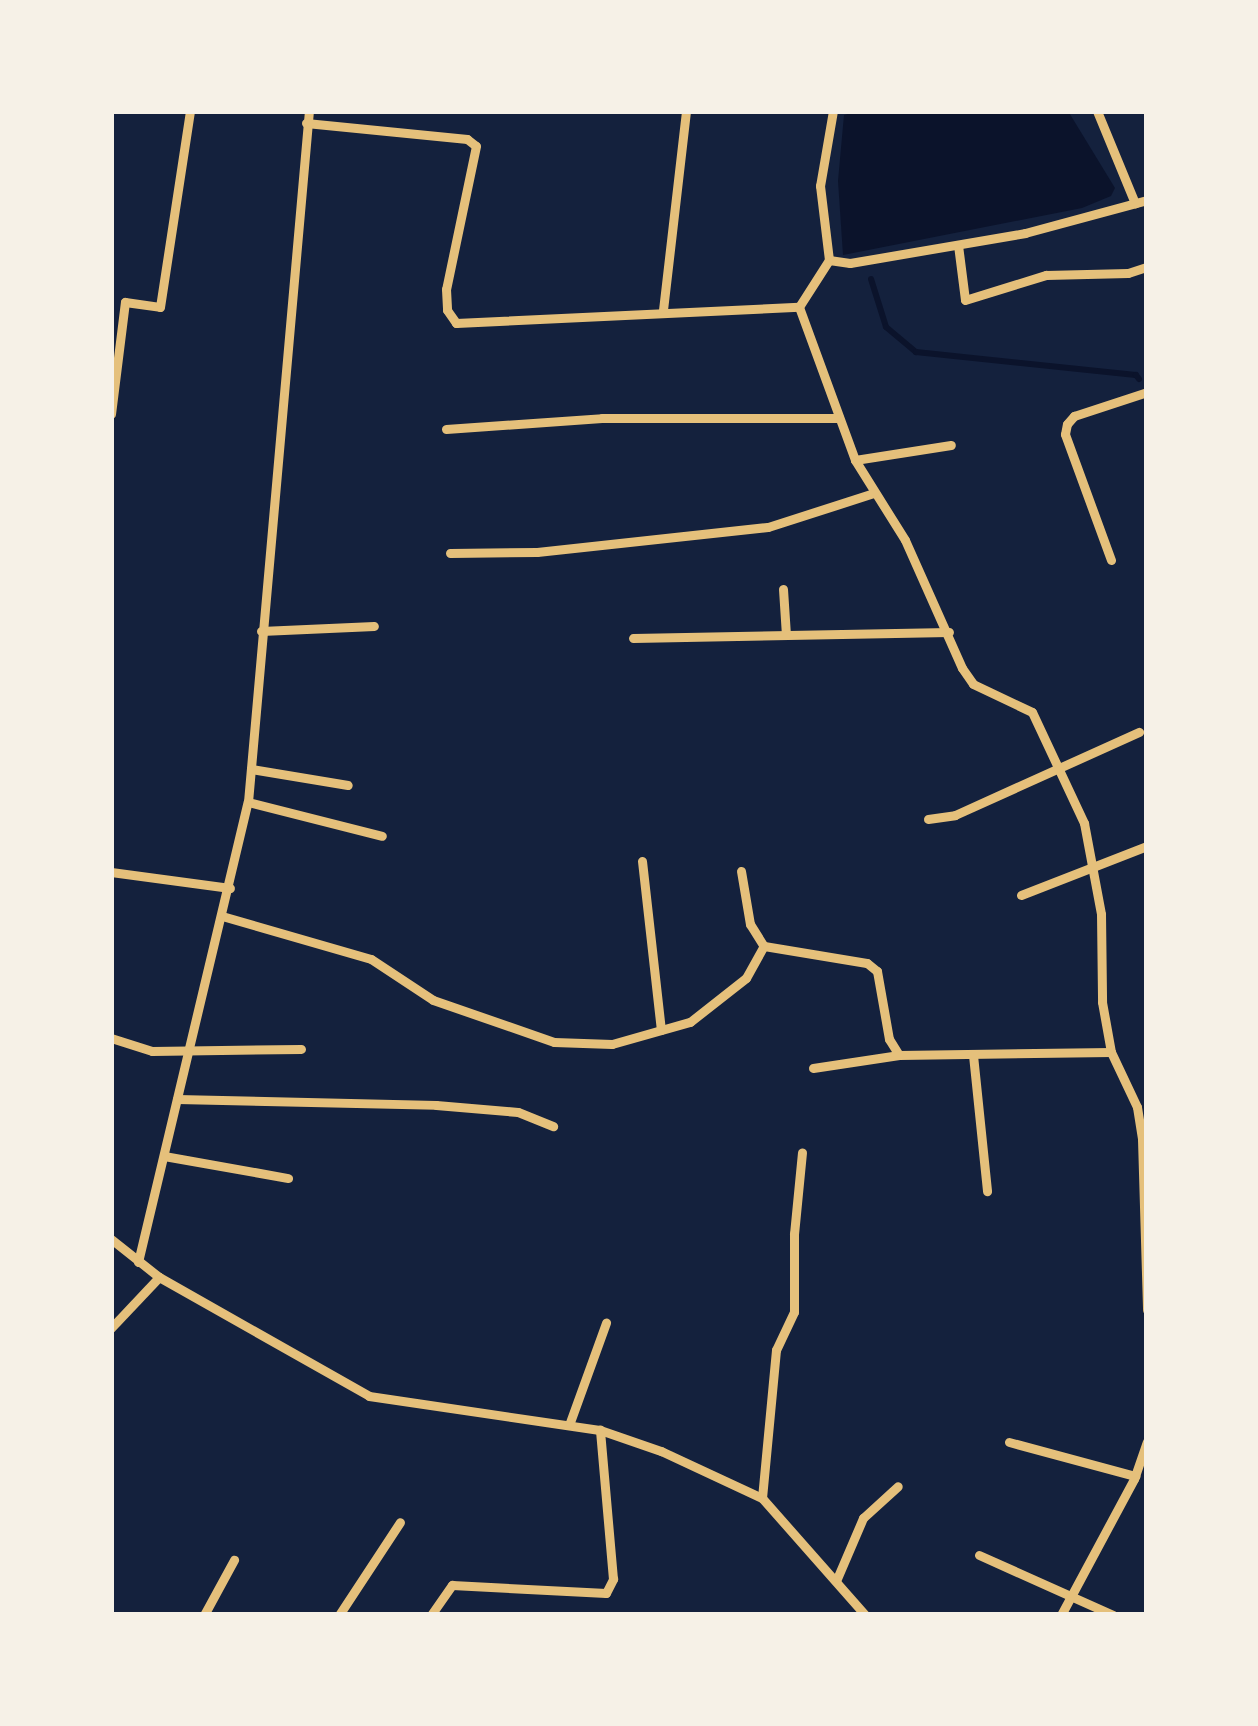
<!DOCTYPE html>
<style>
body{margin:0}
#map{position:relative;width:1258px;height:1726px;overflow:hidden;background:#14213d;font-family:Quicksand,sans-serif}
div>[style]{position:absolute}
.water>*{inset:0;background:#0b132b}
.stream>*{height:6px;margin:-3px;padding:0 3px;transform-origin:3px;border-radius:3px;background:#0b132b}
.minor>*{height:9px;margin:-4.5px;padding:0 4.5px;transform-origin:4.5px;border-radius:4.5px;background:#e5c07b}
span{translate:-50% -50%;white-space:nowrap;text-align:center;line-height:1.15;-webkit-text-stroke:9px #f6f1e7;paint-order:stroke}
.frame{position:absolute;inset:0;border:114px solid #f6f1e7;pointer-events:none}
</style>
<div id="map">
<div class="water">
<div style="clip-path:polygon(860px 111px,1068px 111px,1115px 188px,1111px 196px,1082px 208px,843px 255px,838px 181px,844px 115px)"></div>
</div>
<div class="stream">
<div style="left:871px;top:279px;width:50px;rotate:72.6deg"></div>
<div style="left:886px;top:327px;width:39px;rotate:40deg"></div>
<div style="left:916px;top:352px;width:221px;rotate:6deg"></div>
<div style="left:1136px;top:375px;width:5px;rotate:53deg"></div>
</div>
<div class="minor">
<div style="left:1097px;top:111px;width:100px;rotate:67.6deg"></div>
<div style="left:306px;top:123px;width:162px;rotate:5.7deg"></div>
<div style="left:467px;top:139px;width:11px;rotate:38deg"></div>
<div style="left:476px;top:146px;width:146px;rotate:101.8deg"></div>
<div style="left:446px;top:289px;width:21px;rotate:87deg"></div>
<div style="left:447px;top:310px;width:16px;rotate:55deg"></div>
<div style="left:456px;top:323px;width:343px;rotate:-2.7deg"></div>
<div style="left:958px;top:245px;width:55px;rotate:82.7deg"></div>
<div style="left:965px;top:300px;width:85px;rotate:-17.2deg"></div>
<div style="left:1046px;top:275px;width:82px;rotate:-1.4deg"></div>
<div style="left:1128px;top:273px;width:20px;rotate:-18deg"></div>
<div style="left:829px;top:260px;width:56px;rotate:122.6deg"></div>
<div style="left:799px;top:307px;width:163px;rotate:69.9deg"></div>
<div style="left:855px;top:460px;width:94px;rotate:58deg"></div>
<div style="left:905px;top:540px;width:140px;rotate:66deg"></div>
<div style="left:962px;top:668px;width:19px;rotate:55deg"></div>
<div style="left:973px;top:684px;width:65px;rotate:25.4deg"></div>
<div style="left:1032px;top:712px;width:123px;rotate:64.9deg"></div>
<div style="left:1084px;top:823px;width:93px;rotate:79.4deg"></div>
<div style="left:1101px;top:914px;width:88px;rotate:89.3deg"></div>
<div style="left:1102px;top:1002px;width:51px;rotate:79.8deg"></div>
<div style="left:1111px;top:1052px;width:61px;rotate:64.7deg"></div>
<div style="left:1137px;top:1107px;width:32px;rotate:81deg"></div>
<div style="left:1142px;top:1139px;width:171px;rotate:88.3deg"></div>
<div style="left:829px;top:260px;width:21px;rotate:8deg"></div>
<div style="left:850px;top:263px;width:178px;rotate:-9.7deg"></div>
<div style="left:1025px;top:233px;width:126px;rotate:-15.1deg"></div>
<div style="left:829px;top:260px;width:75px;rotate:-96.9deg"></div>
<div style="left:820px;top:186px;width:76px;rotate:-80.2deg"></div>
<div style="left:663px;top:310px;width:200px;rotate:-83.4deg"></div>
<div style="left:111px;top:414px;width:113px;rotate:-82.9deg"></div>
<div style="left:125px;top:302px;width:35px;rotate:8deg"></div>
<div style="left:160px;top:307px;width:198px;rotate:-81.3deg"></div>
<div style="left:446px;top:429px;width:156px;rotate:-4deg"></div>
<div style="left:602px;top:418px;width:237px"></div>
<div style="left:855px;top:460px;width:97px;rotate:-8.9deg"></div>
<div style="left:450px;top:553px;width:87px;rotate:-0.7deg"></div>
<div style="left:537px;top:552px;width:232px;rotate:-6.2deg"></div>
<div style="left:768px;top:527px;width:111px;rotate:-17.8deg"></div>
<div style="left:1111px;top:560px;width:134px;rotate:-110.1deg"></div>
<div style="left:1065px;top:434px;width:10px;rotate:-79deg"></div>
<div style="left:1067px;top:424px;width:11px;rotate:-49deg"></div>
<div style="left:1074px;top:416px;width:77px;rotate:-18.2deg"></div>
<div style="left:783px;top:589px;width:46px;rotate:86.3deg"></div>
<div style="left:261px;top:631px;width:113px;rotate:-2.5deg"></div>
<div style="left:633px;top:638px;width:316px;rotate:-1.1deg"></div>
<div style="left:251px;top:769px;width:98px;rotate:9.4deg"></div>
<div style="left:248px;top:802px;width:138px;rotate:14.2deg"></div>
<div style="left:928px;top:819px;width:27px;rotate:-8deg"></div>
<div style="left:955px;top:815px;width:202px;rotate:-24.3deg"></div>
<div style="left:642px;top:861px;width:170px;rotate:83.6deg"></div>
<div style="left:741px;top:871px;width:54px;rotate:80.4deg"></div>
<div style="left:750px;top:924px;width:26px;rotate:58deg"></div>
<div style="left:764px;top:946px;width:104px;rotate:9.4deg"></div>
<div style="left:867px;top:963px;width:13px;rotate:39deg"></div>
<div style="left:877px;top:971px;width:69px;rotate:80deg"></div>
<div style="left:889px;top:1039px;width:19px;rotate:58deg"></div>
<div style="left:899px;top:1055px;width:212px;rotate:-0.8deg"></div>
<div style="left:111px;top:872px;width:120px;rotate:7.7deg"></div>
<div style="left:1021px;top:895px;width:135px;rotate:-21.3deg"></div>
<div style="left:222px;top:916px;width:155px;rotate:16.1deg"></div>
<div style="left:371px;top:959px;width:74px;rotate:33.5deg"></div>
<div style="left:433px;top:1000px;width:128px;rotate:19.1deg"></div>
<div style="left:554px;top:1042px;width:58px;rotate:2deg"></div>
<div style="left:612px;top:1044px;width:81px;rotate:-15.8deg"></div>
<div style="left:690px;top:1022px;width:71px;rotate:-38.2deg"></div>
<div style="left:746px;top:978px;width:37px;rotate:-61deg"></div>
<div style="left:111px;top:1038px;width:43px;rotate:17.6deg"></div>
<div style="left:152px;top:1051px;width:149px;rotate:-0.8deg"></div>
<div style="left:973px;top:1055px;width:137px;rotate:84.1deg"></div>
<div style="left:813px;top:1068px;width:87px;rotate:-8.6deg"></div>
<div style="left:177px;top:1099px;width:259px;rotate:1.3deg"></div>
<div style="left:436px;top:1105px;width:82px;rotate:4.9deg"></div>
<div style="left:518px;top:1112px;width:38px;rotate:22deg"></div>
<div style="left:164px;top:1156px;width:126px;rotate:10.1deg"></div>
<div style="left:111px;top:1239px;width:61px;rotate:38.4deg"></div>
<div style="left:159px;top:1277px;width:241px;rotate:29.5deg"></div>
<div style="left:369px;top:1396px;width:233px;rotate:8.4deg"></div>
<div style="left:600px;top:1430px;width:65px;rotate:19deg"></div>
<div style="left:661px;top:1451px;width:111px;rotate:25deg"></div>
<div style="left:762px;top:1498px;width:156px;rotate:48.6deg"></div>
<div style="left:138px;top:1262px;width:473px;rotate:-76.6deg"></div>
<div style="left:248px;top:802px;width:694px;rotate:-84.96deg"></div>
<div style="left:111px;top:1328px;width:70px;rotate:-46.7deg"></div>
<div style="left:569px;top:1425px;width:109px;rotate:-70.1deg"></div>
<div style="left:1009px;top:1442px;width:131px;rotate:15.1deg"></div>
<div style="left:762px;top:1498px;width:149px;rotate:-84.6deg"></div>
<div style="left:776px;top:1350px;width:42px;rotate:-64.7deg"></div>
<div style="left:794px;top:1312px;width:78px;rotate:-90deg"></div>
<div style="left:794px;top:1234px;width:82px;rotate:-84.4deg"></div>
<div style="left:979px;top:1555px;width:147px;rotate:24.1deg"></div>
<div style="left:836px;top:1581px;width:69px;rotate:-66.8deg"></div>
<div style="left:863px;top:1518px;width:47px;rotate:-42.4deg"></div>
<div style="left:204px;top:1615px;width:63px;rotate:-61.4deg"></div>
<div style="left:339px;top:1615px;width:111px;rotate:-56.7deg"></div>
<div style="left:431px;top:1615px;width:37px;rotate:-55deg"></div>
<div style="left:452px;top:1585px;width:154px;rotate:3deg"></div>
<div style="left:606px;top:1593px;width:16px;rotate:-63deg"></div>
<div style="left:613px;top:1579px;width:150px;rotate:-95deg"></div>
<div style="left:1061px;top:1615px;width:154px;rotate:-61.8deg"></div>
<div style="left:1134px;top:1479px;width:39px;rotate:-71deg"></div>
</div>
<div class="frame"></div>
</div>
